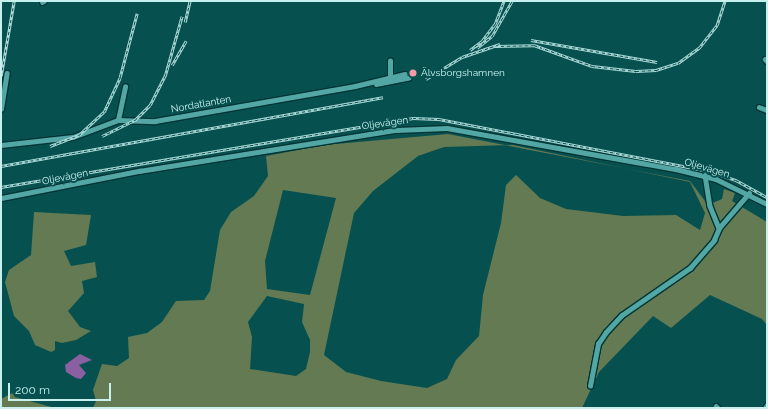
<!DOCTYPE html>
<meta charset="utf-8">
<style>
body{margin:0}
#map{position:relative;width:768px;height:409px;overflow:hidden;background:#065150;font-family:Raleway,sans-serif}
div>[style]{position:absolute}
.green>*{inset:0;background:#637a53}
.water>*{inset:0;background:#8a61a0}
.roads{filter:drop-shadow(1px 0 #023433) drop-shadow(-1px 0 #023433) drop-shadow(0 1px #023433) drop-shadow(0 -1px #023433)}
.minor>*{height:4.5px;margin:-2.25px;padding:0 2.25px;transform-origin:2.25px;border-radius:2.25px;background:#52a7a5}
.rail>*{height:2.5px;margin-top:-1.25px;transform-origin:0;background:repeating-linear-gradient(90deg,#065150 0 3px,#addad8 0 6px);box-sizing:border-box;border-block:1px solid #addad8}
.dots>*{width:11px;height:11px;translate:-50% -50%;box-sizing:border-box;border:2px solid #065150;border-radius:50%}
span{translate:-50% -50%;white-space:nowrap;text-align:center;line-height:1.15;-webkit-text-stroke:4px #065150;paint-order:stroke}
.poi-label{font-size:10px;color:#c8f0ee}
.left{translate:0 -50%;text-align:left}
.street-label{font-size:10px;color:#c8f0ee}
.frame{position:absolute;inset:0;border:2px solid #c8f0ee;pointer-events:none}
.scale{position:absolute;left:8px;top:383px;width:103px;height:18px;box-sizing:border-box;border:2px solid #c8f0ee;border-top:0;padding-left:5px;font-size:12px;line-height:14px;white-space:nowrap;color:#c8f0ee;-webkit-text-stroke:3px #065150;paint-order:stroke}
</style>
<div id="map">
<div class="green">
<div style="clip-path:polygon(evenodd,448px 134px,690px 181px,708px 205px,722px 199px,724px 189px,735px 193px,732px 201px,767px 222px,767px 325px,762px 319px,710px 295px,671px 328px,653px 316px,599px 372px,582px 408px,93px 408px,96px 401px,93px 390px,102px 364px,117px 366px,129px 358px,128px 337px,147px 333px,162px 322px,176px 301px,204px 300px,210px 291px,220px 230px,231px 212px,254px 196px,268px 176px,266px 156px,324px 145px,448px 134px,513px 145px,690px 182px,705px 213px,700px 230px,676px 215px,623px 216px,566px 209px,540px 198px,516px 175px,506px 185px,501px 223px,483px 295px,479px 336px,456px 360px,447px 379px,427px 388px,381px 381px,346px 372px,324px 355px,354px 213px,373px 191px,418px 156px,444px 147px,513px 145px,448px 134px,283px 190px,336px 198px,310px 295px,267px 289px,265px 261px,283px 190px,448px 134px,267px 296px,304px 304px,302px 322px,310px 340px,310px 352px,306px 369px,296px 376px,250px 369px,252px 337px,248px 322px,267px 296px)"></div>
<div style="clip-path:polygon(34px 212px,91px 215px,86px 245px,64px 251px,71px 266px,95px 262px,97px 277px,82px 281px,84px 293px,68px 311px,80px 327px,91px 331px,76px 340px,62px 343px,55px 341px,55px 350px,51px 352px,35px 345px,29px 331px,14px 316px,5px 282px,9px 270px,31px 255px)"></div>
<div style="clip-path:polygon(12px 393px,15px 397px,55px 408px,1px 408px,1px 399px)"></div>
</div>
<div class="water">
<div style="clip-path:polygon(80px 354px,92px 360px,79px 365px,86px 373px,81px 379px,76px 378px,66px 372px,65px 365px)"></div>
</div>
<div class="roads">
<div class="minor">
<div style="left:42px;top:2px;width:2px;rotate:-27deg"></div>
<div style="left:765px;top:59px;width:3px;rotate:45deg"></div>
<div style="left:390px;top:79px;width:18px;rotate:-90deg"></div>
<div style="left:376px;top:84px;width:33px;rotate:-11deg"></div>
<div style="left:759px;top:107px;width:9px;rotate:21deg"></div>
<div style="left:1px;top:109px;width:36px;rotate:-81deg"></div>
<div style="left:118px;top:120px;width:34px;rotate:-78deg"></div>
<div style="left:1px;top:145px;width:72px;rotate:-6.3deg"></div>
<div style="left:73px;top:137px;width:48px;rotate:-20.7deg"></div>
<div style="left:118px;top:120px;width:37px;rotate:2deg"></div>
<div style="left:155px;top:121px;width:203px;rotate:-9.9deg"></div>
<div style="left:355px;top:86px;width:51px;rotate:-13.5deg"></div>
<div style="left:705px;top:175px;width:31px;rotate:81deg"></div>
<div style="left:710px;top:206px;width:24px;rotate:68deg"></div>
<div style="left:1px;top:198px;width:141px;rotate:-11.1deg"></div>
<div style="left:139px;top:171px;width:260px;rotate:-9.1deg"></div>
<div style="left:396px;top:130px;width:51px;rotate:-2.2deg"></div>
<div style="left:447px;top:128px;width:233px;rotate:10.2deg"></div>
<div style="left:676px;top:169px;width:41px;rotate:14deg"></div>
<div style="left:716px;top:179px;width:57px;rotate:26.1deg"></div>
<div style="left:590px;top:386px;width:43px;rotate:-79.2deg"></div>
<div style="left:598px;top:344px;width:14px;rotate:-56deg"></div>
<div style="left:606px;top:332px;width:23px;rotate:-47deg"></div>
<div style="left:622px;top:315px;width:83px;rotate:-34.7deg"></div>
<div style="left:690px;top:268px;width:37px;rotate:-49deg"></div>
<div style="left:714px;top:240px;width:13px;rotate:-67deg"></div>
<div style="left:719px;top:228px;width:46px;rotate:-49.4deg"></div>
<div style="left:716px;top:406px;width:3px;rotate:45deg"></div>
<div style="left:765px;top:408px;width:4px;rotate:-56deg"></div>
</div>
</div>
<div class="rail">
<div style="left:185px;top:22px;width:22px;rotate:-77deg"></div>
<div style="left:531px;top:40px;width:128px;rotate:9.9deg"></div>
<div style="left:495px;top:46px;width:39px;rotate:-1deg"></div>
<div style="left:534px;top:45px;width:62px;rotate:19.9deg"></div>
<div style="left:592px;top:66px;width:44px;rotate:6.5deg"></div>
<div style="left:636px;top:71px;width:20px;rotate:-3deg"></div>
<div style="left:656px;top:70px;width:23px;rotate:-18deg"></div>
<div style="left:678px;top:63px;width:26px;rotate:-36deg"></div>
<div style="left:699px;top:48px;width:29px;rotate:-52deg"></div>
<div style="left:717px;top:25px;width:25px;rotate:-72deg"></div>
<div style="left:477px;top:48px;width:19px;rotate:-39deg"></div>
<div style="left:492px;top:36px;width:40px;rotate:-60.3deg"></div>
<div style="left:470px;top:50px;width:15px;rotate:-37deg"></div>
<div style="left:482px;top:41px;width:21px;rotate:-53deg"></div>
<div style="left:495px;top:24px;width:25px;rotate:-69deg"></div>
<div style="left:172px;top:65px;width:28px;rotate:-60deg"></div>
<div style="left:1px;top:76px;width:76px;rotate:-80.2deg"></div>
<div style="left:426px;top:79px;width:42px;rotate:-31.4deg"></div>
<div style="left:462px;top:57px;width:40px;rotate:-18.9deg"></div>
<div style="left:102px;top:136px;width:37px;rotate:-26deg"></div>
<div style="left:135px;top:120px;width:21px;rotate:-45deg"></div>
<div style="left:150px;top:105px;width:33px;rotate:-63deg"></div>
<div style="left:165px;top:76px;width:62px;rotate:-74.2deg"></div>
<div style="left:50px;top:146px;width:31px;rotate:-21deg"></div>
<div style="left:79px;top:135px;width:34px;rotate:-43deg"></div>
<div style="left:104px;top:112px;width:38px;rotate:-65deg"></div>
<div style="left:120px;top:77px;width:66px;rotate:-75.1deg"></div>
<div style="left:1px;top:166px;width:388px;rotate:-10.2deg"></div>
<div style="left:1px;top:187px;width:418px;rotate:-9.5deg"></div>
<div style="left:413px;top:118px;width:26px;rotate:2deg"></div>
<div style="left:439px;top:119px;width:271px;rotate:10.9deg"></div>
<div style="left:705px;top:170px;width:33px;rotate:18deg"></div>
<div style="left:736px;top:180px;width:35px;rotate:29deg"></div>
</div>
<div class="dots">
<div style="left:413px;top:73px;background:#f49aa4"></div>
</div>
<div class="poi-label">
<span class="left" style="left:421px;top:73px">Älvsborgshamnen</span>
</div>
<div class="street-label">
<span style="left:201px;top:104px;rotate:-10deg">Nordatlanten</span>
<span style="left:385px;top:123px;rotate:-8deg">Oljevägen</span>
<span style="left:707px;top:168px;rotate:16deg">Oljevägen</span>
<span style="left:65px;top:177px;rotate:-11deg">Oljevägen</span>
</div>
<div class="frame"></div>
<div class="scale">200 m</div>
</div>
